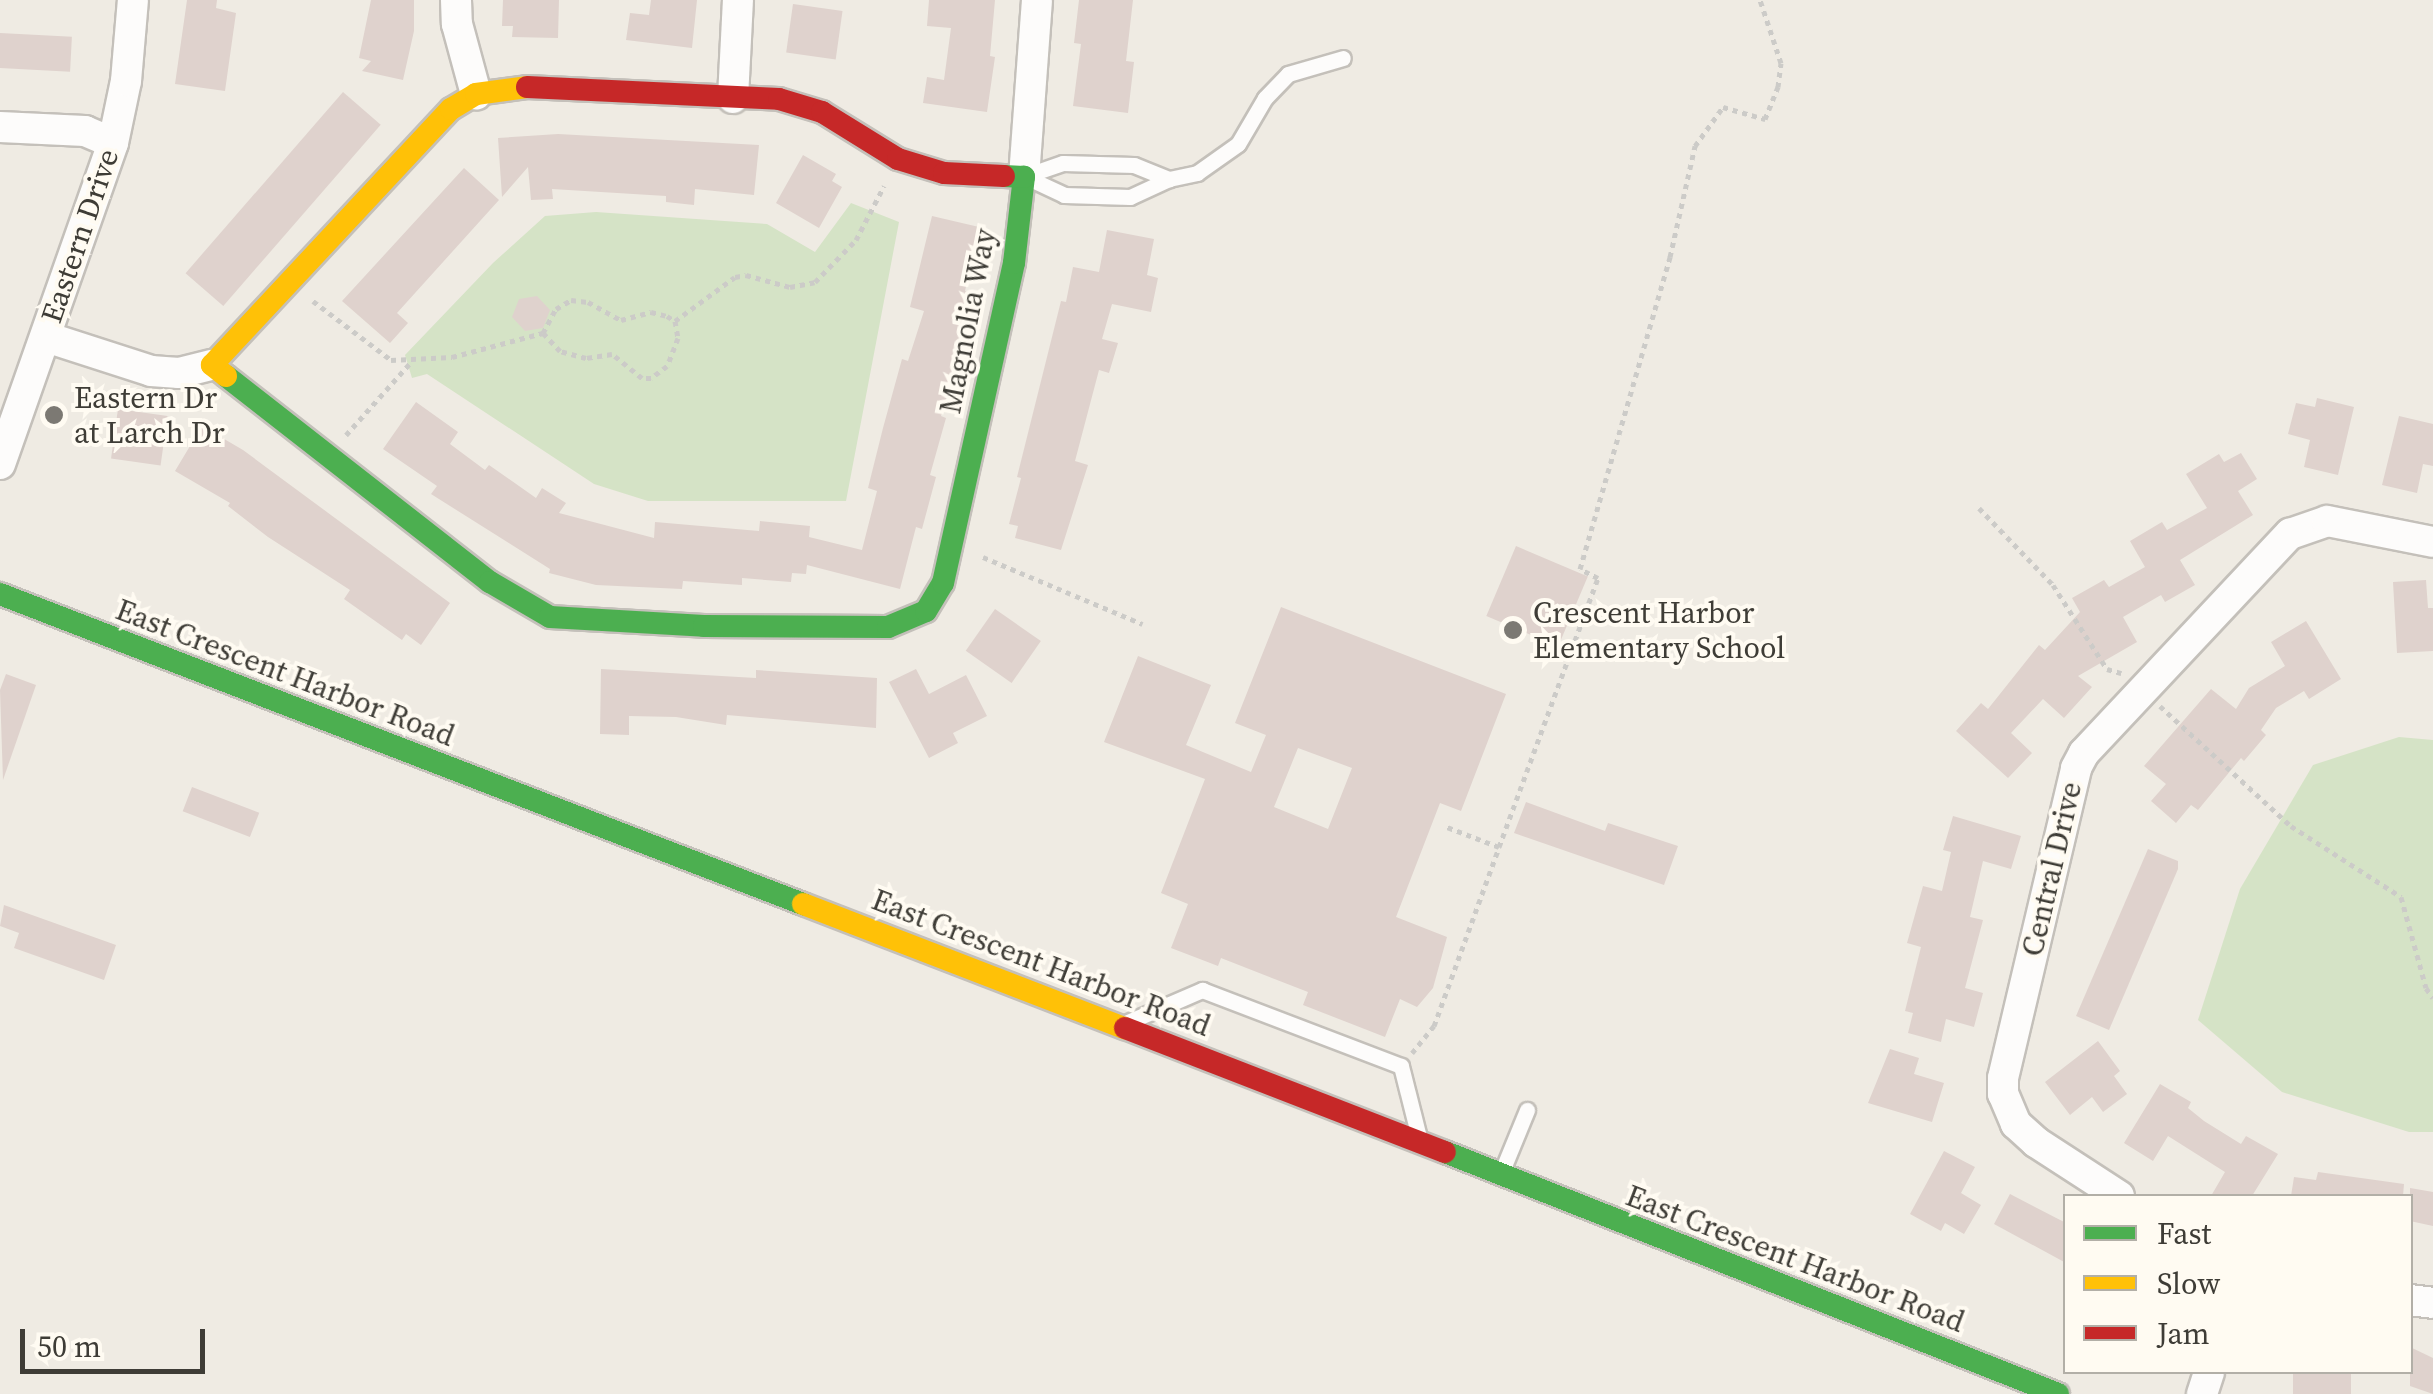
<!DOCTYPE html>
<style>
body{margin:0}
#map{position:relative;width:2433px;height:1394px;overflow:hidden;background:#efebe3;font-family:"Source Serif 4",serif}
div>[style]{position:absolute}
.green>*{inset:0;background:#d5e3c6}
.building>*{inset:0;background:#dfd2cd;transform-origin:0 0}
.path>*{height:5px;margin-top:-2.5px;transform-origin:0;background:repeating-linear-gradient(90deg,#cccbc8 0 5px,transparent 0 10px)}
.roads{filter:drop-shadow(2px 0 #c4c0ba) drop-shadow(-2px 0 #c4c0ba) drop-shadow(0 2px #c4c0ba) drop-shadow(0 -2px #c4c0ba)}
.lane>*{height:15px;margin:-7.5px;padding:0 7.5px;transform-origin:7.5px;border-radius:7.5px;background:#fdfcfb}
.street>*{height:30px;margin:-15px;padding:0 15px;transform-origin:15px;border-radius:15px;background:#fdfcfb}
.fast>*{height:22px;margin:-11px;padding:0 11px;transform-origin:11px;border-radius:11px;background:#4caf50}
.slow>*{height:22px;margin:-11px;padding:0 11px;transform-origin:11px;border-radius:11px;background:#ffc107}
.jam>*{height:22px;margin:-11px;padding:0 11px;transform-origin:11px;border-radius:11px;background:#c62828}
.dots>*{width:28px;height:28px;translate:-50% -50%;box-sizing:border-box;border:5px solid #fffbf2;border-radius:50%}
span{translate:-50% -50%;white-space:nowrap;text-align:center;line-height:1.15;-webkit-text-stroke:8px #fffbf2;paint-order:stroke}
.street-label{font-size:30px;color:#3e3c36}
.poi-label{font-size:30px;color:#3e3c36}
.left{translate:0 -50%;text-align:left}
.legend{position:absolute;left:2063px;top:1194px;width:350px;height:180px;box-sizing:border-box;background:#fffbf2;border:2px solid #b2afa7;margin:0;padding:12px 18px;list-style:none;font-size:30px;color:#3e3c36}
.legend li{display:flex;align-items:center;gap:20px;height:50px}
.legend b{width:50px;border:2px solid #b2afa7}
.scale{position:absolute;left:20px;top:1329px;width:185px;height:45px;box-sizing:border-box;border:5px solid #3e3c36;border-top:0;padding-left:12px;font-size:30px;line-height:35px;white-space:nowrap;color:#3e3c36;-webkit-text-stroke:8px #fffbf2;paint-order:stroke}
</style>
<div id="map">
<div class="green">
<div style="clip-path:polygon(851px 203px,899px 222px,846px 501px,648px 501px,594px 484px,427px 374px,412px 378px,405px 355px,493px 263px,545px 216px,596px 212px,767px 224px,815px 252px)"></div>
<div style="clip-path:polygon(2399px 737px,2433px 740px,2433px 1132px,2409px 1132px,2282px 1092px,2198px 1020px,2240px 889px,2313px 765px)"></div>
</div>
<div class="building">
<div style="clip-path:polygon(187px 0,217px 0,216px 8px,236px 13px,225px 91px,175px 84px)"></div>
<div style="clip-path:polygon(371px 0,414px 0,414px 31px,403px 80px,362px 71px,371px 61px,359px 58px)"></div>
<div style="clip-path:polygon(503px 0,559px 0,558px 38px,512px 37px,513px 26px,502px 26px)"></div>
<div style="clip-path:polygon(651px 0,697px 0,692px 48px,626px 40px,630px 13px,649px 15px)"></div>
<div style="clip-path:polygon(929px 0,995px 0,990px 56px,995px 57px,987px 112px,923px 103px,927px 77px,944px 80px,951px 28px,927px 26px)"></div>
<div style="clip-path:polygon(1079px 0,1133px 0,1126px 61px,1134px 62px,1128px 113px,1073px 106px,1081px 44px,1074px 43px)"></div>
<div style="left:793px;top:4px;width:50px;height:49px;rotate:8deg"></div>
<div style="left:0;top:33px;width:72px;height:35px;rotate:3deg"></div>
<div style="left:343px;top:92px;width:50px;height:240px;rotate:41deg"></div>
<div style="clip-path:polygon(558px 134px,759px 145px,754px 195px,695px 189px,694px 205px,666px 202px,666px 196px,552px 189px,553px 199px,531px 200px,528px 167px,502px 197px,498px 138px)"></div>
<div style="clip-path:polygon(803px 155px,836px 174px,832px 181px,842px 187px,819px 228px,776px 203px)"></div>
<div style="clip-path:polygon(464px 168px,499px 200px,397px 313px,408px 323px,390px 343px,342px 301px)"></div>
<div style="clip-path:polygon(932px 216px,979px 227px,965px 291px,978px 295px,941px 416px,946px 418px,930px 475px,936px 477px,922px 529px,916px 527px,900px 589px,807px 565px,806px 574px,792px 573px,791px 582px,742px 578px,742px 585px,683px 581px,682px 589px,596px 585px,549px 573px,550px 569px,431px 494px,437px 486px,383px 449px,416px 402px,458px 432px,450px 444px,485px 470px,489px 465px,536px 498px,542px 488px,566px 503px,559px 513px,654px 538px,655px 522px,759px 531px,760px 521px,810px 526px,809px 537px,862px 550px,877px 491px,868px 488px,883px 428px,902px 359px,908px 361px,924px 311px,910px 307px)"></div>
<div style="clip-path:polygon(1107px 230px,1154px 239px,1147px 275px,1158px 278px,1151px 312px,1112px 304px,1102px 339px,1118px 343px,1109px 373px,1099px 370px,1075px 461px,1088px 465px,1061px 550px,1015px 538px,1018px 526px,1009px 524px,1021px 478px,1017px 477px,1061px 301px,1066px 302px,1073px 267px,1099px 272px)"></div>
<div style="clip-path:polygon(537px 296px,550px 310px,543px 328px,525px 331px,512px 317px,519px 299px)"></div>
<div style="clip-path:polygon(2317px 398px,2354px 407px,2338px 475px,2304px 467px,2310px 440px,2288px 434px,2296px 403px,2315px 407px)"></div>
<div style="left:118px;top:409px;width:50px;height:50px;rotate:8deg"></div>
<div style="clip-path:polygon(2399px 416px,2433px 424px,2433px 466px,2423px 464px,2417px 493px,2382px 485px)"></div>
<div style="clip-path:polygon(202px 426px,243px 450px,450px 603px,421px 645px,406px 634px,402px 640px,344px 599px,350px 590px,268px 537px,228px 506px,230px 503px,175px 471px)"></div>
<div style="clip-path:polygon(2241px 453px,2257px 479px,2238px 491px,2253px 515px,2180px 560px,2195px 585px,2165px 602px,2161px 595px,2123px 617px,2137px 642px,2078px 676px,2092px 687px,2064px 718px,2043px 699px,2011px 733px,2032px 753px,2008px 778px,1956px 731px,1981px 703px,1988px 709px,2039px 645px,2045px 650px,2080px 612px,2072px 598px,2104px 580px,2109px 587px,2145px 567px,2130px 541px,2162px 522px,2167px 530px,2207px 508px,2186px 474px,2219px 454px,2224px 462px)"></div>
<div style="left:1516px;top:546px;width:78px;height:76px;rotate:23deg"></div>
<div style="clip-path:polygon(2426px 580px,2428px 608px,2433px 608px,2433px 651px,2397px 653px,2393px 582px)"></div>
<div style="clip-path:polygon(evenodd,1281px 607px,1506px 694px,1461px 811px,1440px 803px,1396px 917px,1447px 937px,1433px 988px,1417px 1007px,1400px 999px,1385px 1037px,1303px 1005px,1308px 992px,1221px 958px,1218px 966px,1171px 948px,1188px 904px,1161px 893px,1205px 779px,1104px 742px,1138px 656px,1211px 685px,1186px 745px,1251px 772px,1266px 735px,1235px 723px,1281px 607px,1298px 748px,1352px 768px,1328px 829px,1274px 807px,1298px 748px)"></div>
<div style="left:995px;top:609px;width:56px;height:51px;rotate:35deg"></div>
<div style="clip-path:polygon(2306px 621px,2341px 679px,2309px 699px,2304px 691px,2276px 708px,2261px 730px,2266px 735px,2244px 761px,2241px 758px,2198px 810px,2191px 805px,2176px 823px,2151px 801px,2166px 784px,2144px 766px,2211px 689px,2236px 709px,2249px 688px,2285px 666px,2271px 642px)"></div>
<div style="clip-path:polygon(601px 669px,756px 678px,756px 670px,877px 678px,876px 728px,727px 715px,726px 725px,676px 717px,629px 716px,629px 735px,600px 734px)"></div>
<div style="clip-path:polygon(916px 669px,929px 694px,966px 675px,987px 716px,953px 733px,958px 743px,929px 758px,889px 682px)"></div>
<div style="clip-path:polygon(6px 674px,36px 685px,3px 780px,0 690px)"></div>
<div style="left:192px;top:787px;width:72px;height:26px;rotate:21deg"></div>
<div style="clip-path:polygon(1526px 802px,1605px 831px,1608px 823px,1678px 846px,1664px 885px,1514px 833px)"></div>
<div style="clip-path:polygon(1953px 816px,2021px 836px,2011px 869px,1983px 861px,1970px 917px,1983px 920px,1965px 988px,1983px 993px,1974px 1027px,1946px 1019px,1941px 1042px,1908px 1033px,1913px 1013px,1905px 1011px,1921px 947px,1907px 943px,1923px 886px,1942px 891px,1951px 852px,1943px 850px)"></div>
<div style="clip-path:polygon(2148px 849px,2178px 861px,2178px 869px,2109px 1030px,2076px 1016px)"></div>
<div style="clip-path:polygon(4px 905px,116px 945px,104px 980px,14px 948px,19px 933px,0 926px)"></div>
<div style="clip-path:polygon(2098px 1041px,2120px 1071px,2114px 1076px,2127px 1094px,2103px 1112px,2092px 1097px,2070px 1115px,2045px 1082px)"></div>
<div style="clip-path:polygon(1890px 1049px,1919px 1058px,1914px 1074px,1944px 1083px,1932px 1122px,1868px 1103px)"></div>
<div style="clip-path:polygon(2160px 1084px,2191px 1102px,2188px 1108px,2204px 1121px,2241px 1144px,2246px 1136px,2278px 1154px,2252px 1196px,2211px 1196px,2225px 1172px,2168px 1136px,2153px 1161px,2124px 1143px)"></div>
<div style="clip-path:polygon(1944px 1151px,1975px 1167px,1961px 1193px,1981px 1205px,1964px 1234px,1945px 1223px,1941px 1231px,1910px 1214px)"></div>
<div style="clip-path:polygon(2318px 1172px,2404px 1184px,2403px 1196px,2291px 1196px,2294px 1177px,2316px 1180px)"></div>
<div style="clip-path:polygon(2410px 1188px,2433px 1192px,2433px 1226px,2410px 1221px)"></div>
<div style="clip-path:polygon(2010px 1194px,2066px 1223px,2066px 1263px,1994px 1224px)"></div>
<div style="clip-path:polygon(2410px 1347px,2433px 1358px,2433px 1394px,2410px 1386px)"></div>
<div style="left:2293px;top:1372px;width:58px;height:22px"></div>
</div>
<div class="path">
<div style="left:313px;top:301px;width:98px;rotate:37.1deg"></div>
<div style="left:391px;top:360px;width:61px;rotate:-2.8deg"></div>
<div style="left:452px;top:357px;width:94px;rotate:-14.8deg"></div>
<div style="left:543px;top:333px;width:27px;rotate:-62deg"></div>
<div style="left:556px;top:309px;width:17px;rotate:-31deg"></div>
<div style="left:571px;top:300px;width:17px;rotate:7deg"></div>
<div style="left:588px;top:302px;width:38px;rotate:29deg"></div>
<div style="left:621px;top:320px;width:31px;rotate:-15deg"></div>
<div style="left:651px;top:312px;width:16px;rotate:14deg"></div>
<div style="left:667px;top:316px;width:9px;rotate:32deg"></div>
<div style="left:675px;top:321px;width:17px;rotate:80deg"></div>
<div style="left:678px;top:338px;width:30px;rotate:111deg"></div>
<div style="left:667px;top:366px;width:20px;rotate:143deg"></div>
<div style="left:651px;top:378px;width:9px;rotate:180deg"></div>
<div style="left:642px;top:378px;width:38px;rotate:-141deg"></div>
<div style="left:612px;top:354px;width:26px;rotate:171deg"></div>
<div style="left:586px;top:358px;width:27px;rotate:-165deg"></div>
<div style="left:560px;top:351px;width:25px;rotate:-133deg"></div>
<div style="left:675px;top:321px;width:74px;rotate:-36.3deg"></div>
<div style="left:735px;top:277px;width:11px;rotate:-10deg"></div>
<div style="left:746px;top:275px;width:46px;rotate:15.3deg"></div>
<div style="left:790px;top:287px;width:25px;rotate:-11deg"></div>
<div style="left:815px;top:282px;width:59px;rotate:-45.7deg"></div>
<div style="left:856px;top:240px;width:61px;rotate:-62.6deg"></div>
<div style="left:346px;top:435px;width:98px;rotate:-48.3deg"></div>
<div style="left:1979px;top:508px;width:107px;rotate:46.1deg"></div>
<div style="left:2053px;top:585px;width:100px;rotate:57.3deg"></div>
<div style="left:2107px;top:669px;width:15px;rotate:16deg"></div>
<div style="left:983px;top:557px;width:173px;rotate:22.8deg"></div>
<div style="left:2160px;top:706px;width:178px;rotate:42.5deg"></div>
<div style="left:2291px;top:826px;width:131px;rotate:32.8deg"></div>
<div style="left:2401px;top:897px;width:94px;rotate:74.6deg"></div>
<div style="left:2426px;top:988px;width:12px;rotate:55deg"></div>
<div style="left:1499px;top:847px;width:287px;rotate:-69.8deg"></div>
<div style="left:1598px;top:578px;width:20px;rotate:-153deg"></div>
<div style="left:1580px;top:569px;width:325px;rotate:-73.9deg"></div>
<div style="left:1670px;top:257px;width:114px;rotate:-77.3deg"></div>
<div style="left:1695px;top:146px;width:48px;rotate:-54.3deg"></div>
<div style="left:1723px;top:107px;width:44px;rotate:15.9deg"></div>
<div style="left:1765px;top:119px;width:35px;rotate:-68deg"></div>
<div style="left:1778px;top:87px;width:24px;rotate:-83deg"></div>
<div style="left:1781px;top:63px;width:66px;rotate:-108.4deg"></div>
<div style="left:1412px;top:1053px;width:35px;rotate:-51deg"></div>
<div style="left:1434px;top:1026px;width:190px;rotate:-70deg"></div>
<div style="left:1499px;top:847px;width:56px;rotate:-159deg"></div>
</div>
<div class="roads">
<div class="lane">
<div style="left:1028px;top:175px;width:37px;rotate:-19deg"></div>
<div style="left:1063px;top:163px;width:71px;rotate:1.6deg"></div>
<div style="left:1134px;top:165px;width:38px;rotate:22deg"></div>
<div style="left:1028px;top:178px;width:40px;rotate:25deg"></div>
<div style="left:1064px;top:195px;width:66px;rotate:1.7deg"></div>
<div style="left:1130px;top:197px;width:43px;rotate:-24.8deg"></div>
<div style="left:1169px;top:179px;width:29px;rotate:-12deg"></div>
<div style="left:1197px;top:173px;width:50px;rotate:-35.3deg"></div>
<div style="left:1238px;top:144px;width:53px;rotate:-59.6deg"></div>
<div style="left:1265px;top:98px;width:33px;rotate:-46deg"></div>
<div style="left:1288px;top:74px;width:57px;rotate:-16.2deg"></div>
<div style="left:1128px;top:1022px;width:81px;rotate:-23.4deg"></div>
<div style="left:1202px;top:990px;width:213px;rotate:20.9deg"></div>
<div style="left:1401px;top:1066px;width:73px;rotate:75.8deg"></div>
<div style="left:1502px;top:1171px;width:66px;rotate:-67.7deg"></div>
</div>
<div class="street">
<div style="left:456px;top:0;width:24px;rotate:88deg"></div>
<div style="left:457px;top:24px;width:73px;rotate:74.8deg"></div>
<div style="left:733px;top:98px;width:98px;rotate:-87.1deg"></div>
<div style="left:0;top:127px;width:85px;rotate:2.7deg"></div>
<div style="left:85px;top:131px;width:30px;rotate:23deg"></div>
<div style="left:1024px;top:177px;width:177px;rotate:-85.8deg"></div>
<div style="left:46px;top:337px;width:110px;rotate:17.9deg"></div>
<div style="left:151px;top:371px;width:28px;rotate:4deg"></div>
<div style="left:179px;top:373px;width:34px;rotate:-14deg"></div>
<div style="left:0;top:464px;width:340px;rotate:-70.6deg"></div>
<div style="left:113px;top:143px;width:63px;rotate:-78.2deg"></div>
<div style="left:126px;top:81px;width:81px;rotate:-85.1deg"></div>
<div style="left:2119px;top:1196px;width:99px;rotate:-147deg"></div>
<div style="left:2036px;top:1142px;width:27px;rotate:-138deg"></div>
<div style="left:2016px;top:1124px;width:33px;rotate:-113deg"></div>
<div style="left:2003px;top:1094px;width:16px;rotate:-90deg"></div>
<div style="left:2003px;top:1078px;width:318px;rotate:-76.7deg"></div>
<div style="left:2076px;top:768px;width:17px;rotate:-62deg"></div>
<div style="left:2084px;top:753px;width:301px;rotate:-46.8deg"></div>
<div style="left:2290px;top:534px;width:39px;rotate:-19deg"></div>
<div style="left:2327px;top:521px;width:108px;rotate:11.2deg"></div>
<div style="left:2410px;top:1300px;width:23px;rotate:7deg"></div>
<div style="left:2202px;top:1394px;width:23px;rotate:-72deg"></div>
</div>
<div class="fast">
<div style="left:226px;top:376px;width:335px;rotate:38deg"></div>
<div style="left:490px;top:582px;width:69px;rotate:30.3deg"></div>
<div style="left:550px;top:617px;width:154px;rotate:3.3deg"></div>
<div style="left:704px;top:626px;width:184px;rotate:0.3deg"></div>
<div style="left:888px;top:627px;width:41px;rotate:-22.8deg"></div>
<div style="left:926px;top:611px;width:33px;rotate:-59deg"></div>
<div style="left:943px;top:583px;width:328px;rotate:-77.5deg"></div>
<div style="left:1014px;top:263px;width:87px;rotate:-83.4deg"></div>
<div style="left:1024px;top:177px;width:20px;rotate:-177deg"></div>
<div style="left:0;top:594px;width:861px;rotate:21.11deg"></div>
<div style="left:1445px;top:1152px;width:659px;rotate:21.54deg"></div>
</div>
<div class="slow">
<div style="left:226px;top:376px;width:18px;rotate:-142deg"></div>
<div style="left:212px;top:365px;width:350px;rotate:-47deg"></div>
<div style="left:451px;top:109px;width:29px;rotate:-31deg"></div>
<div style="left:476px;top:94px;width:51px;rotate:-7.8deg"></div>
<div style="left:803px;top:904px;width:345px;rotate:21.1deg"></div>
</div>
<div class="jam">
<div style="left:527px;top:87px;width:252px;rotate:2.7deg"></div>
<div style="left:779px;top:99px;width:45px;rotate:16.8deg"></div>
<div style="left:822px;top:112px;width:89px;rotate:31.7deg"></div>
<div style="left:898px;top:159px;width:48px;rotate:16.9deg"></div>
<div style="left:944px;top:173px;width:60px;rotate:2.9deg"></div>
<div style="left:1125px;top:1028px;width:343px;rotate:21.2deg"></div>
</div>
</div>
<div class="dots">
<div style="left:54px;top:415px;background:#7c7973"></div>
<div style="left:1513px;top:630px;background:#7c7973"></div>
</div>
<div class="street-label">
<span style="left:80px;top:236px;rotate:-71deg">Eastern Drive</span>
<span style="left:968px;top:321px;rotate:-79deg">Magnolia Way</span>
<span style="left:285px;top:673px;rotate:21deg">East Crescent Harbor Road</span>
<span style="left:2052px;top:869px;rotate:-77deg">Central Drive</span>
<span style="left:1041px;top:963px;rotate:21deg">East Crescent Harbor Road</span>
<span style="left:1795px;top:1259px;rotate:21deg">East Crescent Harbor Road</span>
</div>
<div class="poi-label">
<span class="left" style="left:74px;top:415px">Eastern Dr<br>at Larch Dr</span>
<span class="left" style="left:1533px;top:630px">Crescent Harbor<br>Elementary School</span>
</div>
<ul class="legend">
<li><b style="height:12px;background:#4caf50"></b>Fast</li>
<li><b style="height:12px;background:#ffc107"></b>Slow</li>
<li><b style="height:12px;background:#c62828"></b>Jam</li>
</ul>
<div class="scale">50 m</div>
</div>
